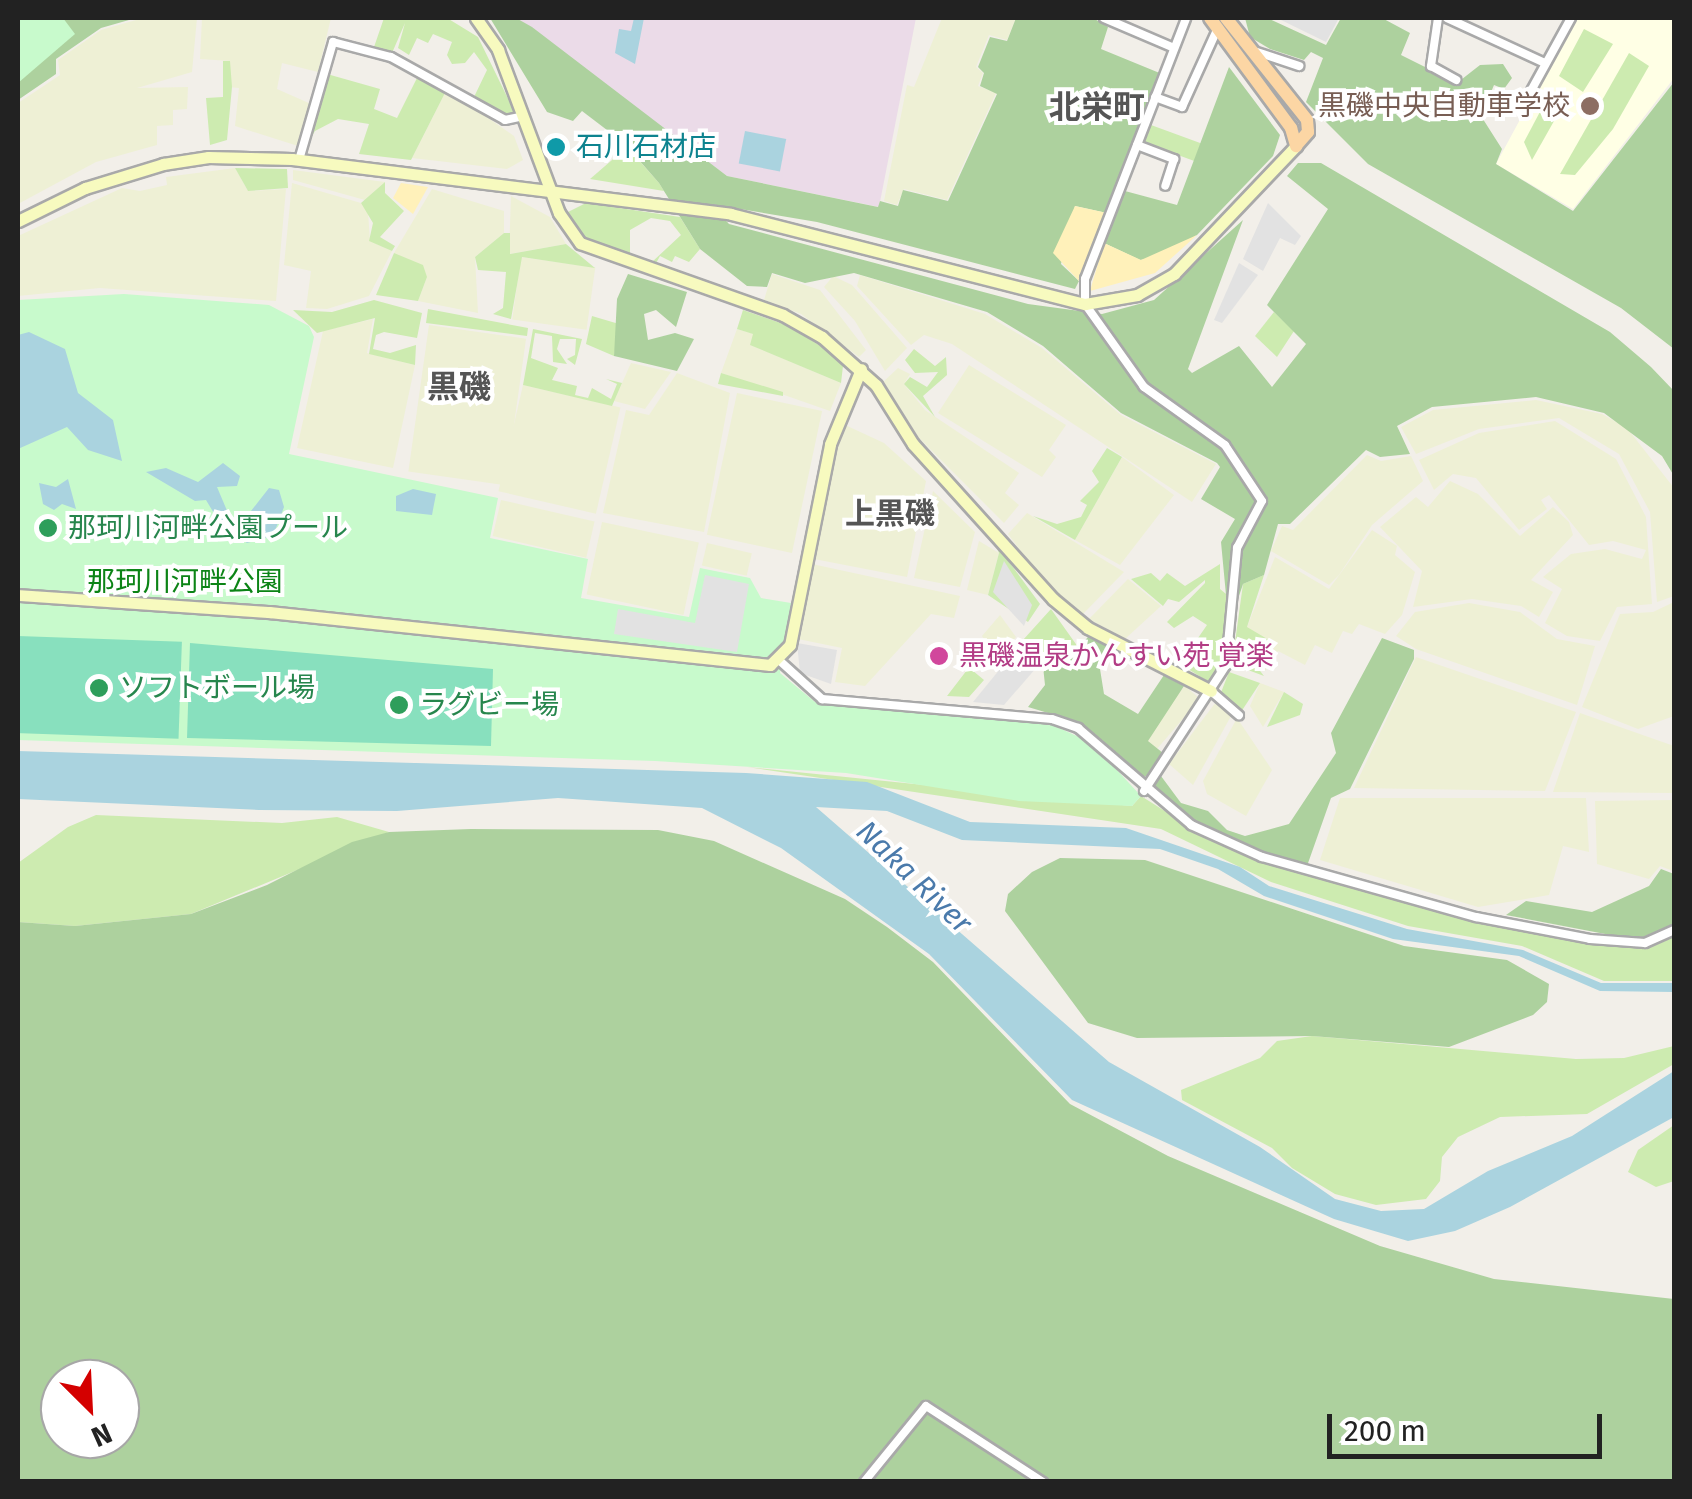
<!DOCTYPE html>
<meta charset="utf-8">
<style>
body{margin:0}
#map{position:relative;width:1692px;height:1499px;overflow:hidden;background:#f2efe9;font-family:"Fira Sans","Noto Sans JP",sans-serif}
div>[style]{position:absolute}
.industrial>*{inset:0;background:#ebdbe8}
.education>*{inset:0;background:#ffffe5}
.farmland>*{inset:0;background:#eef0d5;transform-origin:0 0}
.grass>*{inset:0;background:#cdebb0;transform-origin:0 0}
.forest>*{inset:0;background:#add19e}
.sand>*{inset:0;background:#fff1ba}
.park>*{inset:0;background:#c8facc}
.pitch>*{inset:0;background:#88e0be;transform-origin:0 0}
.parking>*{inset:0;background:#e2e2e2}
.water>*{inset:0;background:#aad3df;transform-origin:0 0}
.roads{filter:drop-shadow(2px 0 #a9a9a9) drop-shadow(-2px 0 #a9a9a9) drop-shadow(0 2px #a9a9a9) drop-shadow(0 -2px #a9a9a9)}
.street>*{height:8px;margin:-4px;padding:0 4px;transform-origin:4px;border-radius:4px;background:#fff}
.secondary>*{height:11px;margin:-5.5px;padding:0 5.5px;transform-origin:5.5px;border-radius:5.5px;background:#f7fabf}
.primary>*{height:12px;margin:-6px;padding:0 6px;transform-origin:6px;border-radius:6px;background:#fcd6a4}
.dots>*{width:28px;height:28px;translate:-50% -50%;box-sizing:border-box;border:5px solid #fff;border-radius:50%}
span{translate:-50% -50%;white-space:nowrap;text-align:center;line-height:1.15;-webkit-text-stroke:8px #fff;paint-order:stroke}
.education-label{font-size:28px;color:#785e54}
.right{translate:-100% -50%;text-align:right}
.culture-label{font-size:28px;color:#0d838f}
.left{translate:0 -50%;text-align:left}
.leisure-label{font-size:28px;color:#27864d}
.park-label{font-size:28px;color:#0c8416}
.hotel-label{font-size:28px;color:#b23c85}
.neighbourhood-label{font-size:30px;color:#555;font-weight:700}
.water-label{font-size:30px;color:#4a7aab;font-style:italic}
.quarter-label{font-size:32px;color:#555;font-weight:700}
.frame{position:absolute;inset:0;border:20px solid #222;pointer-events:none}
.north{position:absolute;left:40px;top:1359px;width:100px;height:100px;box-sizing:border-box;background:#fff;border:2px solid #a7a7a7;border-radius:50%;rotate:156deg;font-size:28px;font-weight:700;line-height:40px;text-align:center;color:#222}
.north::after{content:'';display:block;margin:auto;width:35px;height:45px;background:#d40000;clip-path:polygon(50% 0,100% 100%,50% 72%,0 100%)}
.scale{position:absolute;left:1327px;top:1414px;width:275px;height:45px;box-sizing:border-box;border:5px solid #222;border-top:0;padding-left:12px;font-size:30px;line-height:35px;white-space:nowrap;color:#222;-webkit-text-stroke:8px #fff;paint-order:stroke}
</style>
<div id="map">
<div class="industrial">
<div style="clip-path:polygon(516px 18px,916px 18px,879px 207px,727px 176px)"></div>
</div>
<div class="education">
<div style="clip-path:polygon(1575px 18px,1674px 18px,1674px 78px,1573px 209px,1496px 164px)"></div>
</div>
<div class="farmland">
<div style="clip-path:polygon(143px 18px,197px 18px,192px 72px,137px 88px,188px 87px,187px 109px,173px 110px,173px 125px,157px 126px,157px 145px,96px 162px,18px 204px,18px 103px,60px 75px,58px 60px,101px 30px)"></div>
<div style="clip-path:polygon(202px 18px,331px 18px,318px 72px,282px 63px,277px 89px,311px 104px,298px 146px,235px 126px,239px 88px,228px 87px,230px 61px,200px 59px)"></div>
<div style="clip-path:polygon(942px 18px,1016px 18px,1007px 40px,989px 35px,976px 67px,983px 73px,978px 86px,996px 93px,947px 200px,904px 189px,897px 205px,884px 201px,907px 85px,914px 87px)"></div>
<div style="clip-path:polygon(447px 89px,514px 136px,523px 160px,507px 169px,412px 158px)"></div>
<div style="clip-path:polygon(235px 168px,248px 191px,286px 189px,276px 301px,100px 288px,18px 296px,18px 236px,122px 188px,140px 191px,167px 185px,166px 177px)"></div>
<div style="clip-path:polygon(293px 170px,385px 182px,365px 200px,293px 180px)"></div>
<div style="clip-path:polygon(292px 183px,361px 203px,368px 212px,370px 241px,392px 251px,369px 296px,327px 309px,306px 308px,311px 271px,284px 265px)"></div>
<div style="clip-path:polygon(432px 189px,504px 211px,504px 233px,475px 257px,478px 313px,418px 301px,427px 277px,394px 253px)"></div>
<div style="clip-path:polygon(511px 196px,550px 217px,566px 244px,509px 254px)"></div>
<div style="left:521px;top:257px;width:75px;height:63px;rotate:8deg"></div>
<div style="clip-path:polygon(772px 274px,820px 290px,866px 350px,859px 357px,801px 314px,764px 300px)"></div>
<div style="clip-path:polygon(860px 275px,985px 314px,1042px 348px,1121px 415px,1216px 464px,1192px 502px,952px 344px,924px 335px,911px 345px,857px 286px)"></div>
<div style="clip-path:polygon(833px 276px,852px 285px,907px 348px,885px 371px,855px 321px,824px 287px)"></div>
<div style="clip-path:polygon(373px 319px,367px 353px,415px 365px,393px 468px,297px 448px,323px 331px)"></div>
<div style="left:429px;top:325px;width:98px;height:148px;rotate:8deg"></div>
<div style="clip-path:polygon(737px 329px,754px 334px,751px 345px,841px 383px,830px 411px,721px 373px)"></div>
<div style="clip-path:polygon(631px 363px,671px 372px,645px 409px,614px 401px)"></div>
<div style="clip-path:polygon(969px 365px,1066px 425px,1049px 450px,1056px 457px,1042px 477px,938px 413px)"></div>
<div style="clip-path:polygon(898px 368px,910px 374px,904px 384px,925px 410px,1019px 473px,1005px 493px,1019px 505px,1004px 523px,915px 434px,882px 383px)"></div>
<div style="clip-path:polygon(677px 373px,730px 393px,704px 532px,603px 513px,626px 410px,649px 415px)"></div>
<div style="left:523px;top:385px;width:100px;height:109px;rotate:13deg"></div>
<div style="left:737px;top:393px;width:87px;height:145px;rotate:12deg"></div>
<div style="clip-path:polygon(1536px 400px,1602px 414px,1627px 428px,1674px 488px,1674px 596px,1657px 602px,1650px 512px,1619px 454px,1559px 418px,1479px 429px,1416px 454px,1401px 427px,1433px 410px)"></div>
<div style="clip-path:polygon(1555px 421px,1616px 459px,1646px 517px,1652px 604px,1617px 607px,1600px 641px,1567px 636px,1545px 623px,1562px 589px,1543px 577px,1571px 554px,1605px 549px,1642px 559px,1646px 550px,1613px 541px,1589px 545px,1549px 495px,1541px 500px,1547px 509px,1519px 530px,1476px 478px,1453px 474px,1434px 490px,1419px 460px,1479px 433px)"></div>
<div style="clip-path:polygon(843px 424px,884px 443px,926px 481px,907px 577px,814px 559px)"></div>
<div style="clip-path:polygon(1367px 455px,1381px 461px,1411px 456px,1423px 481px,1372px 525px,1339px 575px,1329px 585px,1271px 551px,1282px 526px,1293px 530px)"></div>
<div style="clip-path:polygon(1122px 457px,1174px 495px,1120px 565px,1075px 540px)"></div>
<div style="clip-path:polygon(1450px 481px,1478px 494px,1520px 536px,1553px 507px,1569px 522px,1573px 535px,1531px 580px,1553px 592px,1539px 617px,1521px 606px,1472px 599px,1413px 607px,1422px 571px,1380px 527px,1416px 497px,1428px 507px)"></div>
<div style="clip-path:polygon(933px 491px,975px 532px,960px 587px,914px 578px)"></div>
<div style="left:501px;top:500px;width:96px;height:37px;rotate:13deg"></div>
<div style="clip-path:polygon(1027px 513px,1124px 572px,1083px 614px,1043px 581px,1008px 534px)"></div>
<div style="left:602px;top:522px;width:99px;height:74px;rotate:12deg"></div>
<div style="clip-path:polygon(1372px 530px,1397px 546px,1395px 555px,1415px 572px,1402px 615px,1385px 634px,1359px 624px,1352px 634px,1343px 631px,1332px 653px,1315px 645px,1305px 665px,1278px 651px,1265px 671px,1256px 667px,1247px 627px,1275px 557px,1329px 589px)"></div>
<div style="clip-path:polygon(979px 541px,999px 553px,988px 595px,967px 590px)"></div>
<div style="left:707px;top:543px;width:46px;height:23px;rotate:13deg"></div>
<div style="clip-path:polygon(812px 564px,960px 596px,954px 618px,931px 614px,865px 686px,835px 682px,842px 648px,798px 639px)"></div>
<div style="clip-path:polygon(1128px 579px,1161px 606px,1125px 639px,1089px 619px)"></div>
<div style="clip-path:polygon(1674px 602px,1674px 716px,1638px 729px,1582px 707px,1620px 614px,1653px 612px)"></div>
<div style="clip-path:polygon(1469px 603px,1520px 612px,1557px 639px,1595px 646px,1577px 705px,1416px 649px,1396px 636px,1415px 612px)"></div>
<div style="clip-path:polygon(1000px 615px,1016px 637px,997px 660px,982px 636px)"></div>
<div style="clip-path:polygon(1416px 657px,1576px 712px,1545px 791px,1354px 788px)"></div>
<div style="clip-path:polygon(1260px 683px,1284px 692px,1263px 727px,1250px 706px)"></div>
<div style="left:1185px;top:686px;width:20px;height:66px;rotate:41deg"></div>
<div style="clip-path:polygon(1216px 702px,1231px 716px,1193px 785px,1169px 764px)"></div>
<div style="clip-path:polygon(1580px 713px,1674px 746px,1674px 793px,1553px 792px)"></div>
<div style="clip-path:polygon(1237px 718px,1272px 770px,1246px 816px,1207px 794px,1203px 781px)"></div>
<div style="clip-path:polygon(1340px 798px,1586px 798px,1589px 852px,1563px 846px,1549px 895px,1478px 907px,1320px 860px)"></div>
<div style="clip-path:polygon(1674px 800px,1673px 871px,1660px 866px,1649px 879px,1597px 864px,1595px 801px)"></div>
</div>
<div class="grass">
<div style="clip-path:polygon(384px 18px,447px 18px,478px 37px,515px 113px,502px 116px,474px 97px,487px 70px,474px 52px,465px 63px,452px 64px,447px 55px,452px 42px,433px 34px,428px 43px,417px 38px,409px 55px,398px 48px,405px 23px,392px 53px,374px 47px)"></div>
<div style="clip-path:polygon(1584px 29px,1613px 44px,1583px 92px,1559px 76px)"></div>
<div style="clip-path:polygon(1629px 53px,1649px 66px,1613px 129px,1575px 175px,1560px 174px)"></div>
<div style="clip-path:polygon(223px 61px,230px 61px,232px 87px,227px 140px,210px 145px,206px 98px,223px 97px)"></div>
<div style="clip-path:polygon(327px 74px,380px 89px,374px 109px,397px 118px,419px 74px,447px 89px,411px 160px,359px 154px,369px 124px,338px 119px,315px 131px,305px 148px)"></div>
<div style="clip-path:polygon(1551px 91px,1567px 98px,1532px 160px,1524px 142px)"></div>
<div style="left:1151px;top:125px;width:53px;height:19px;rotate:20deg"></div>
<div style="clip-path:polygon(627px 147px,659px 183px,664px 191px,590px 179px)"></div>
<div style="clip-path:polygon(235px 168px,287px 169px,288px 188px,248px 191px)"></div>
<div style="clip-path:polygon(385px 182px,385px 193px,404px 211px,380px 237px,395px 246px,392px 251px,369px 241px,373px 223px,361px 203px)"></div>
<div style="clip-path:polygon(586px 203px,680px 217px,700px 249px,689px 262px,675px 256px,672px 262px,660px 256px,654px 267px,638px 261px,639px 256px,652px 262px,681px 235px,670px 221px,651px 218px,630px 230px,630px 258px,586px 242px,566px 213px)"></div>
<div style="clip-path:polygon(504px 233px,510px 233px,510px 254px,566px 244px,595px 268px,522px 257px,511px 319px,493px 314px,503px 308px,506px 272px,478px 270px,475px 257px)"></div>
<div style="clip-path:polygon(394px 253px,423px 265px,427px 277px,418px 301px,376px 295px)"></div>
<div style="clip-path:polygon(374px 300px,422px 313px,417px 338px,384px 332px,376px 335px,373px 349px,390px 353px,416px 345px,415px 365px,369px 354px,375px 318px,317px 333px,293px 310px,332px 312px)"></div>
<div style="clip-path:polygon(428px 309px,528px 328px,527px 336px,426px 323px)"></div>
<div style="clip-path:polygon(743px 310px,789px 326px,825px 349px,843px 366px,841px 383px,750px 345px,753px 334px,737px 329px)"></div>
<div style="clip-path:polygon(1274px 312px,1294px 331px,1277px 357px,1255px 336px)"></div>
<div style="clip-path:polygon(592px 316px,619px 324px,614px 356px,586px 344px)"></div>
<div style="clip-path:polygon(533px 329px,582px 339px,575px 365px,567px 359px,575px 355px,576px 339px,560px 339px,557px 349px,567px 364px,553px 362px,552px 336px,535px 333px,531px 358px,558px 368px,552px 380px,577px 386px,575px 395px,588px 398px,592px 388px,611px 399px,617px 384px,606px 379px,622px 383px,612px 406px,523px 385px)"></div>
<div style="clip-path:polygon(914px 349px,935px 366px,946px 357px,947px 375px,923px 396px,935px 417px,904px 384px,910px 377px,927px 387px,938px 372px,915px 373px,905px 360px)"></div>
<div style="clip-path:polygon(721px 373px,783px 392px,783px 396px,718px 384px)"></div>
<div style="clip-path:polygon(1107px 448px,1122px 457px,1075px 540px,1033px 516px,1057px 524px,1081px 517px,1087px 505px,1080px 501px,1099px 482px,1092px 471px)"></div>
<div style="clip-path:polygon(993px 540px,1040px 604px,1028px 622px,988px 595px,999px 553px)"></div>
<div style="clip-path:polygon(1220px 564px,1220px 589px,1231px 598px,1224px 663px,1212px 684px,1180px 664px,1207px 625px,1193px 616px,1174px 628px,1167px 622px,1205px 583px,1205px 580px,1179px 602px,1168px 599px,1163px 606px,1131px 579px,1151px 573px,1160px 581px,1167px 573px,1185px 586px)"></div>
<div style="clip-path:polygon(1264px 575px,1247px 627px,1269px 640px,1257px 667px,1264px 676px,1232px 664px,1243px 584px)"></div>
<div style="clip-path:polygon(1051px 609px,1078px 647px,1072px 654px,1050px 650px,1042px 657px,1023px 640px)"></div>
<div style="clip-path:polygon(987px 644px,972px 670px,984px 680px,969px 697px,947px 696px)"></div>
<div style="clip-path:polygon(1229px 672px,1260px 683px,1241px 712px,1220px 695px)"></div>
<div style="clip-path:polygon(1284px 692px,1303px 704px,1300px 715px,1267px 727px)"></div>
<div style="clip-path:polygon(747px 767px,1132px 806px,1141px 796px,1214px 842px,1260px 861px,1459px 918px,1600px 945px,1643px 947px,1674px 934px,1674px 981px,1604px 981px,1522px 946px,1408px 926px,1271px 882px,1161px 829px)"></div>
<div style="clip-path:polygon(96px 815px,282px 823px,337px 817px,389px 832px,191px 914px,75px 926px,18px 922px,18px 863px,68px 827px)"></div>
<div style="clip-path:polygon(1312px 1036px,1576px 1059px,1624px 1058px,1674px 1046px,1674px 1064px,1587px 1114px,1500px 1117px,1458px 1137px,1442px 1157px,1440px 1181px,1426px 1199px,1376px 1205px,1335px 1194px,1292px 1168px,1272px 1148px,1182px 1100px,1181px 1090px,1260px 1058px,1277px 1041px)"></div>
<div style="clip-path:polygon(1674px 1125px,1674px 1181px,1656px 1187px,1628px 1172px,1638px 1150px)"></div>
</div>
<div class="forest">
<div style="clip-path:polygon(18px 18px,136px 18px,101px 28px,56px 59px,56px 74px,18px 100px)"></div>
<div style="clip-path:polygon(490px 18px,516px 18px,532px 27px,727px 176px,878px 207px,880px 201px,898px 206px,903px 190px,948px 201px,997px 94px,980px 86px,984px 73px,978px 67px,990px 37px,1007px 41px,1016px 18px,1093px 18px,1108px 27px,1101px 49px,1162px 74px,1107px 213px,1075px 206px,1061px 264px,1079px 281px,1075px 289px,817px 222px,711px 204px,729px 224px,1028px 304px,1102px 314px,1154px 300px,1243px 220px,1188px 369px,1192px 373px,1239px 346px,1272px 387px,1306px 344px,1267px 305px,1328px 209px,1287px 176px,1298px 163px,1321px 163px,1610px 332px,1651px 367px,1674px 391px,1674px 476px,1662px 456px,1604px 413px,1536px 397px,1432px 407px,1397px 426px,1410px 454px,1380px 457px,1366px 450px,1290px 524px,1278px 524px,1264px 575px,1243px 584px,1238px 599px,1226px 595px,1221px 542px,1235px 519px,1201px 499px,1220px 467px,1217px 463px,1121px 413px,1043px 346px,987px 312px,854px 273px,805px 283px,772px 273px,767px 287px,747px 286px,700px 249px,659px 183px,624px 143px,582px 111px,573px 121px,547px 112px)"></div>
<div style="clip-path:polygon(1245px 18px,1267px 18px,1326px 45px,1341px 18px,1382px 18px,1410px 33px,1401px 55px,1457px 83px,1480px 65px,1503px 64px,1512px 78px,1504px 89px,1494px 85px,1481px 116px,1502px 149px,1496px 164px,1573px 211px,1674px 82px,1674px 349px,1621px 308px,1368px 164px,1306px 102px,1323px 58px,1311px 52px,1304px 60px,1270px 49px,1250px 37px)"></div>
<div style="clip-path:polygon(1229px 67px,1280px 135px,1273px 156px,1197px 235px,1161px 256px,1140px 260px,1104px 243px,1125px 191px,1177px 205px)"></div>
<div style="clip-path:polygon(628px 274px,687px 292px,676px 327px,656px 310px,644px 314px,648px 340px,675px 333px,694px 339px,677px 371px,614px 356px,617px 299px)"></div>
<div style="clip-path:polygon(1089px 636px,1110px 646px,1100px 669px,1104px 694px,1138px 714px,1164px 675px,1184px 686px,1148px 741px,1163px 753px,1146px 776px,1139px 777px,1075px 721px,1028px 707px,1045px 685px,1042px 657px,1050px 650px,1072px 654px)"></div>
<div style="clip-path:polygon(1382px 638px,1414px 650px,1414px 659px,1350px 789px,1331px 798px,1307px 866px,1216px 835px,1151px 791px,1161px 776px,1181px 803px,1208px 811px,1227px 830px,1245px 836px,1289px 824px,1336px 753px,1331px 733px)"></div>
<div style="clip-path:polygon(evenodd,471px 829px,658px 830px,714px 841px,845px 899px,887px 927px,933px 962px,1070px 1104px,1168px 1156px,1380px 1246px,1494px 1279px,1674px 1299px,1674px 1481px,18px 1481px,18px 922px,75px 926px,191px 914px,267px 885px,352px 842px,389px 832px,471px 829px,60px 1379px,120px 1379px,120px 1439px,60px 1439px,60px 1379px)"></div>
<div style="clip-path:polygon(1060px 858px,1145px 860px,1404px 946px,1507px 960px,1549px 984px,1547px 1002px,1533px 1015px,1449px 1047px,1312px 1036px,1137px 1038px,1088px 1023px,1005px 911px,1008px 894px,1032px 872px)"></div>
<div style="clip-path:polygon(1661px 869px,1674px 874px,1674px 925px,1642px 941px,1506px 915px,1526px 901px,1592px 912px,1649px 886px)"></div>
</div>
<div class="sand">
<div style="clip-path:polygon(401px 183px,428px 187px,413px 214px,393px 198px)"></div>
<div style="clip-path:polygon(1075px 206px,1107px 213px,1079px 281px,1053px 253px)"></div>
<div style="clip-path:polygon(1197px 235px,1155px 273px,1090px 291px,1104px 243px,1141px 260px)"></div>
</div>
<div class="park">
<div style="clip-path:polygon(18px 18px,63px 18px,75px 34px,18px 83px)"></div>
<div style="clip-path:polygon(124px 294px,269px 305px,309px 326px,314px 337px,289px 454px,498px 498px,490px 538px,588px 559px,581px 598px,689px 617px,700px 568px,750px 578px,761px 598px,791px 603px,780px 673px,815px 702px,1046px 722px,1092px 743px,1141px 796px,1132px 806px,1019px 801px,846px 773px,655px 761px,18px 740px,18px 300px)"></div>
</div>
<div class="pitch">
<div style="left:18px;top:636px;width:164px;height:97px;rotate:2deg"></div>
<div style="clip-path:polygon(190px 643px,493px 669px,491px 746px,187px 738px)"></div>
</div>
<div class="parking">
<div style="clip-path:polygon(1277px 18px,1339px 18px,1326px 42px)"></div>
<div style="clip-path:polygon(1268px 203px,1301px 236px,1295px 245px,1280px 238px,1263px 271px,1243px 259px)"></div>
<div style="clip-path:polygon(1239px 263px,1258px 275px,1222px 323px,1214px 320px)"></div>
<div style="clip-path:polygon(1004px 561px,1032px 605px,1024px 626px,993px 592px)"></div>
<div style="clip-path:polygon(705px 575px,749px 584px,737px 652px,614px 634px,618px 609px,695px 623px)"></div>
<div style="clip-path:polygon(1022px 642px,1043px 660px,1004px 705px,973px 702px)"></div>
<div style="clip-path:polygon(797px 643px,837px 650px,831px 684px,800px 673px)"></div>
</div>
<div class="water">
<div style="clip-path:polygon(634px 18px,644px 18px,635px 64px,615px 53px,619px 29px,631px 31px)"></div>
<div style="left:745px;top:131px;width:42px;height:33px;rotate:11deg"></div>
<div style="clip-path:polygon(29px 332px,65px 349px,78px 393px,113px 420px,122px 461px,88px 450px,67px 427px,18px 449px,18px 335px)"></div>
<div style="clip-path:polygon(223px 463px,240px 476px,237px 486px,217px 487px,231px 520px,251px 511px,269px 488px,279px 490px,284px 507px,273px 536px,247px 543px,221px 525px,206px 500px,195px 501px,146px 472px,166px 468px,198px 482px)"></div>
<div style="clip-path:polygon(68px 479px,76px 509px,62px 504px,54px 510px,43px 504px,39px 483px,56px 487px)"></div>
<div style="clip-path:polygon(413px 489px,436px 494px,432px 515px,396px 511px,396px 496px)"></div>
<div style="clip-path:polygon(18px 751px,746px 773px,867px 782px,970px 822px,1126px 828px,1240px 867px,1269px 886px,1407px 929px,1523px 950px,1601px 983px,1674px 983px,1674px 992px,1600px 991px,1519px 956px,1393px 939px,1264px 896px,1218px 869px,1160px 849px,962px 840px,887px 811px,816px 807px,1109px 1062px,1260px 1147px,1335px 1199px,1381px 1211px,1424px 1209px,1488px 1171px,1572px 1136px,1674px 1071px,1674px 1117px,1510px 1207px,1455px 1231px,1408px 1241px,1334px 1219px,1072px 1100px,929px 954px,781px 848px,702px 808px,558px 798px,397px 811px,259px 810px,18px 799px)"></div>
</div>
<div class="roads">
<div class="street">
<div style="left:1104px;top:18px;width:76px;rotate:23.2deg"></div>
<div style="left:1438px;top:18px;width:49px;rotate:98.3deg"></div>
<div style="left:1431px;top:66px;width:29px;rotate:29deg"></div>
<div style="left:1447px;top:18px;width:108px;rotate:24.7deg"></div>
<div style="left:1251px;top:50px;width:51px;rotate:18.4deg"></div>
<div style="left:1155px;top:97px;width:29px;rotate:20deg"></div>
<div style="left:1182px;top:107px;width:85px;rotate:-65.6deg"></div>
<div style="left:1521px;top:109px;width:104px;rotate:-61.2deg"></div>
<div style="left:1137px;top:145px;width:40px;rotate:21deg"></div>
<div style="left:1174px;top:159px;width:28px;rotate:108deg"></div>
<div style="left:299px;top:160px;width:123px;rotate:-73.9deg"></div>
<div style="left:333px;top:42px;width:60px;rotate:14.5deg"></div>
<div style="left:391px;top:57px;width:130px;rotate:28.9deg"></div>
<div style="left:505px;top:120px;width:19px;rotate:-12deg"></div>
<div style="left:780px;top:661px;width:57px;rotate:42.1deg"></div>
<div style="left:822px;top:699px;width:231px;rotate:5deg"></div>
<div style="left:1052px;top:719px;width:28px;rotate:19deg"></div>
<div style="left:1078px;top:728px;width:149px;rotate:40.6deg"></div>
<div style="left:1191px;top:825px;width:78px;rotate:24.3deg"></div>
<div style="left:1262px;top:857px;width:222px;rotate:15.7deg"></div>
<div style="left:1476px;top:917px;width:116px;rotate:10.9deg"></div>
<div style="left:1590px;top:939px;width:55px;rotate:4.2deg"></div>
<div style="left:1645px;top:943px;width:32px;rotate:-24deg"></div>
<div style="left:1211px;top:691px;width:37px;rotate:41deg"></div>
<div style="left:1144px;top:791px;width:150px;rotate:-56.9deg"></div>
<div style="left:1226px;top:665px;width:118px;rotate:-84.6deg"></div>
<div style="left:1237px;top:548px;width:53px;rotate:-62deg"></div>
<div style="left:1262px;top:501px;width:67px;rotate:-123.5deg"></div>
<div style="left:1225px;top:445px;width:100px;rotate:-144.4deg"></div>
<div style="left:1144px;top:387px;width:102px;rotate:-125.4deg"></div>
<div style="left:1085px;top:304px;width:25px;rotate:-90deg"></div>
<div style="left:1085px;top:279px;width:280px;rotate:-68.8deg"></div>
<div style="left:864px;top:1482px;width:98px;rotate:-50.8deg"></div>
<div style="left:926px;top:1406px;width:140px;rotate:33deg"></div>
</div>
<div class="secondary">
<div style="left:476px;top:18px;width:39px;rotate:55deg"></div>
<div style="left:498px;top:50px;width:174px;rotate:69.5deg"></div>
<div style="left:559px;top:213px;width:37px;rotate:55deg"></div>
<div style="left:580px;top:243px;width:215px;rotate:19.5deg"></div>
<div style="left:783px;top:315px;width:45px;rotate:29.4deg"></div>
<div style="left:822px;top:337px;width:72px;rotate:41.6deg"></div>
<div style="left:876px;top:385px;width:70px;rotate:57.9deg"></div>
<div style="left:913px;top:444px;width:209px;rotate:47.9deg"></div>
<div style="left:1053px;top:599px;width:45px;rotate:39.6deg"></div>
<div style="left:1088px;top:628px;width:138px;rotate:27.1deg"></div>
<div style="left:18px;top:221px;width:75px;rotate:-26.2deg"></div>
<div style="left:85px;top:188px;width:82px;rotate:-17.1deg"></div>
<div style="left:163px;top:164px;width:46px;rotate:-8.8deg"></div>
<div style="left:208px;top:157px;width:84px;rotate:1.4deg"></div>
<div style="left:292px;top:159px;width:442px;rotate:7.1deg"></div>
<div style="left:731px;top:214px;width:365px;rotate:14.3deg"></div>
<div style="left:1085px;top:304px;width:53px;rotate:-9.8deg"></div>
<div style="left:1137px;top:295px;width:43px;rotate:-29.6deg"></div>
<div style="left:1174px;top:274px;width:177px;rotate:-46.4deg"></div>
<div style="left:18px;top:595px;width:252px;rotate:3.9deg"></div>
<div style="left:269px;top:612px;width:504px;rotate:6.04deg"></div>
<div style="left:770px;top:665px;width:28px;rotate:-45deg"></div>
<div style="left:790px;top:645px;width:205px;rotate:-78.7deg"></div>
<div style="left:830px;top:444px;width:81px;rotate:-67.5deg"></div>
</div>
<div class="primary">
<div style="left:1210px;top:18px;width:137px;rotate:53.6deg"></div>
<div style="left:1291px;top:128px;width:19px;rotate:74deg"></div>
<div style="left:1226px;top:18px;width:130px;rotate:51.5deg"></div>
<div style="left:1307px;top:120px;width:12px;rotate:85deg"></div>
<div style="left:1308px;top:132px;width:18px;rotate:131deg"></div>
</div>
</div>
<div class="dots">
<div style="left:1590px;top:106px;background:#8d6e63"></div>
<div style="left:556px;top:147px;background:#0f9aa8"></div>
<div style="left:48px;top:528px;background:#2e9e5b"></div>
<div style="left:939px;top:656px;background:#d1479c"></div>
<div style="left:99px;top:688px;background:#2e9e5b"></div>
<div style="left:399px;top:705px;background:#2e9e5b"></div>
</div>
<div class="education-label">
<span class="right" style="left:1570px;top:106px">黒磯中央自動車学校</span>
</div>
<div class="culture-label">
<span class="left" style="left:576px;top:147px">石川石材店</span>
</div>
<div class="leisure-label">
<span class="left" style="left:68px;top:528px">那珂川河畔公園プール</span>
<span class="left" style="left:119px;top:688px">ソフトボール場</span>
<span class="left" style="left:419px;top:705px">ラグビー場</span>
</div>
<div class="park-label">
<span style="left:185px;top:582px">那珂川河畔公園</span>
</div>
<div class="hotel-label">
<span class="left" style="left:959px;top:656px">黒磯温泉かんすい苑 覚楽</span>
</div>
<div class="neighbourhood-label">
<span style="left:890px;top:514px">上黒磯</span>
</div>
<div class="water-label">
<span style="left:914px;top:877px;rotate:44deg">Naka River</span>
</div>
<div class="quarter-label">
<span style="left:1097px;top:107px">北栄町</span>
<span style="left:459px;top:387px">黒磯</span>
</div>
<div class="frame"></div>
<div class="north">N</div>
<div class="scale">200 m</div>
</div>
